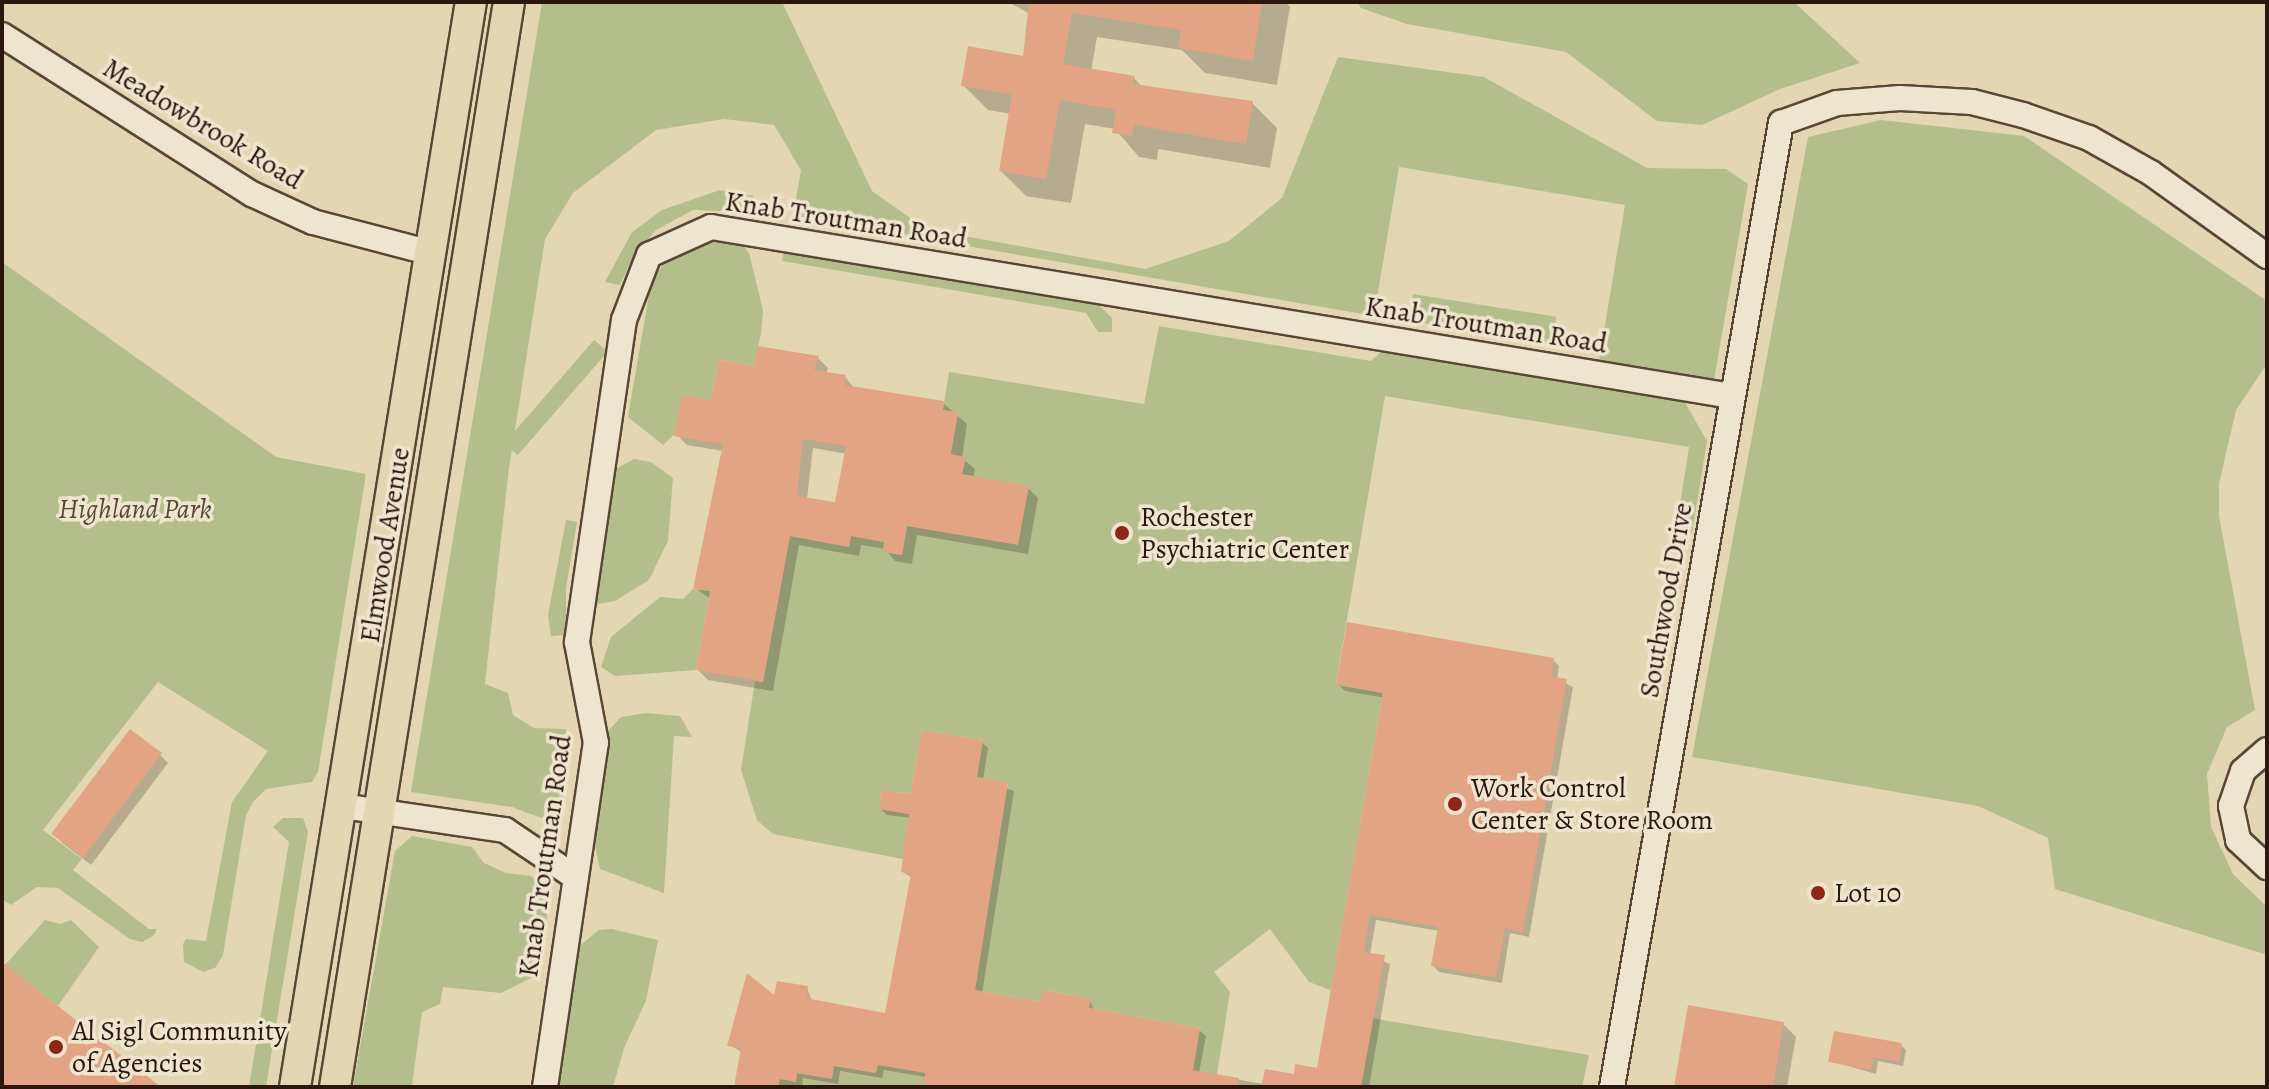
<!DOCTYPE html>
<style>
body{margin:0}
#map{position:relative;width:2269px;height:1089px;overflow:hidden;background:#e3d7b3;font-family:Alegreya,serif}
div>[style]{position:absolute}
.green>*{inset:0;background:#b3be8c;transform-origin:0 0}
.shadow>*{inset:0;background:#0003}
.building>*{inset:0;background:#e2a484;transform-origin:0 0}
.roads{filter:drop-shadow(2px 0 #594736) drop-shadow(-2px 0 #594736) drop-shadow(0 2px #594736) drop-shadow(0 -2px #594736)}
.minor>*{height:24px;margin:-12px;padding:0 12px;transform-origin:12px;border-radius:12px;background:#ede5ce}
.major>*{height:30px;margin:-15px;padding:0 15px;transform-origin:15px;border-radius:15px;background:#e3d7b3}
.dots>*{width:22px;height:22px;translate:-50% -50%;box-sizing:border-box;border:4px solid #ede5ce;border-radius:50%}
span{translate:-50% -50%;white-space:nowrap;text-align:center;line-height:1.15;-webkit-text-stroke:7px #ede5ce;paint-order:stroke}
.street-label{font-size:28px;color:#2b170d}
.park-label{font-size:28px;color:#544933;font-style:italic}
.poi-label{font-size:28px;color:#2b170d}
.left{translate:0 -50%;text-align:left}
.frame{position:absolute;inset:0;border:4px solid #2b170d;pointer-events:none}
</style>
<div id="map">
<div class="green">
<div style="clip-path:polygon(542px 2px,782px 2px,872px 191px,926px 229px,1145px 269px,1229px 241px,1282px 198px,1338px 57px,1484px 77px,1647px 168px,1726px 169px,1748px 184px,1713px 386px,1598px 367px,1625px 205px,1399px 167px,1374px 316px,793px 216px,801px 170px,774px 125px,724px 119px,656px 130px,573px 193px,545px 239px,509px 468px,485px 684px,508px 693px,513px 715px,534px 728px,566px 729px,564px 801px,544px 819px,512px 807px,411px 792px)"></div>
<div style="clip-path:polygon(1357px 2px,1794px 2px,1860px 63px,1780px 89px,1702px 125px,1657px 121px,1566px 52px,1407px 24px,1361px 8px)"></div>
<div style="clip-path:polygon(1881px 120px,2024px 136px,2267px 301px,2267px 364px,2236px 410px,2219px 484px,2219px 516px,2255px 710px,2227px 727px,2207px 774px,2211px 827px,2233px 874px,2267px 907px,2267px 955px,2055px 889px,2048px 838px,1978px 806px,1692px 757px,1808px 137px)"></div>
<div style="clip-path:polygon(720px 190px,754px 196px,746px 212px,693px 210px,656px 230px,633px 257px,620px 285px,605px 282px,632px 232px,662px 210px)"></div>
<div style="clip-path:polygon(704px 240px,740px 241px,749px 253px,763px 310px,761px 334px,754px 366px,719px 360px,711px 400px,663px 445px,628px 417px,651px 283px,667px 258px)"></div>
<div style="clip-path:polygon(784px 250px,1097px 303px,1112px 318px,1112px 332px,1098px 332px,1086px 313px,782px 261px)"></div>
<div style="clip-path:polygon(2px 262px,276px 457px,366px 474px,318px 772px,312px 782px,266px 789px,253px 802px,246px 815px,223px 955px,215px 968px,203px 972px,184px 962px,183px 944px,186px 939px,206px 941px,232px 802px,268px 751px,158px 682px,43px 830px,82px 859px,73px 870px,149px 929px,157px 929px,154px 935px,142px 942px,130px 939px,58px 888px,37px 887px,11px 905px,2px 899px)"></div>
<div style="left:1413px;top:294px;width:145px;height:27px;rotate:9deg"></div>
<div style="clip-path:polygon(1159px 326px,1371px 361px,1384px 349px,1684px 401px,1707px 441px,1692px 533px,1676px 530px,1689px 447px,1385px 396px,1336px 684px,1383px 693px,1331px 990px,1309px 982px,1270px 929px,1214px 972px,1230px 992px,1215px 1087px,1191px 1082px,1200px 1028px,1089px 1008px,1090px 999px,1043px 990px,1040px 1002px,975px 990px,1008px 783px,977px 777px,983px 740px,921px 730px,911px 794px,882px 790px,879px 809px,909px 814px,913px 861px,773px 834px,757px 820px,741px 770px,755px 681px,763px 682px,790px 536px,849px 547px,851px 536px,884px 542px,883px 552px,902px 555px,907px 526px,952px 533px,965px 457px,912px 447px,955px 430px,958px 413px,943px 410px,949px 372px,1144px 404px)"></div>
<div style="left:594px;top:340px;width:18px;height:137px;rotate:41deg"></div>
<div style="clip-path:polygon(634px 459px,651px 462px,673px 478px,668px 541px,649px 580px,615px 601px,592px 605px,614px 470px)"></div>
<div style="clip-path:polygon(566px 520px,577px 522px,566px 588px,566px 635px,551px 636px,548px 615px)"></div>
<div style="clip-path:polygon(693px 589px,710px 591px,696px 670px,615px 676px,601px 667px,611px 637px,660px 597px,683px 599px)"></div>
<div style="clip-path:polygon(646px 713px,680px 716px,692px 737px,674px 736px,664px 893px,600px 869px,594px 841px,609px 730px,621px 717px)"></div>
<div style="clip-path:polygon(283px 818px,303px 818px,308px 832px,266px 1087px,249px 1087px,289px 842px,273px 827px)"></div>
<div style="clip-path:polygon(412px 836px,472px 847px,484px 863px,506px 873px,531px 876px,541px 885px,549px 900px,539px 974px,501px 993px,443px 987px,440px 1004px,422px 1012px,412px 1085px,353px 1087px,395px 851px)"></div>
<div style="clip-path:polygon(45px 920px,60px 924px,71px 920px,99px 947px,58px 1006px,5px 965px)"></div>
<div style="clip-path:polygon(612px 929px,658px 940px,646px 1001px,624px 1048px,613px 1087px,555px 1087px,577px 948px,599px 930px)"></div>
<div style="clip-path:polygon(1371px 1018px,1589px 1055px,1582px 1087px,1361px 1087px)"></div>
<div style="clip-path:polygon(878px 1065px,928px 1065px,923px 1087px,778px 1087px,780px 1079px,796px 1082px,797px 1073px,832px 1078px,834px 1066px,876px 1073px)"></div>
</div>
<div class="shadow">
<div style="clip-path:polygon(1008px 2px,1285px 2px,1290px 7px,1277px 85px,1205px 73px,1182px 50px,1097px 37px,1091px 71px,1134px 78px,1143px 88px,1252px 103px,1277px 128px,1270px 168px,1158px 149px,1157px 160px,1139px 157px,1115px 129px,1085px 124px,1071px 203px,1026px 196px,1001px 171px,1011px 114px,988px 110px,963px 85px,1024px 58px,1030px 14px)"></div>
<div style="clip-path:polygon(evenodd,760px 348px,818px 358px,828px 368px,826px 374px,845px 377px,855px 389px,943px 403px,967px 424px,962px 458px,975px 469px,973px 478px,1028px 488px,1038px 498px,1028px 554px,917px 535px,912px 564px,895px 561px,885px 549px,861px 545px,859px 556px,799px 545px,773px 691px,708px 680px,698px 670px,711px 599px,695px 588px,723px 451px,687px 445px,677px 435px,756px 369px,760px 348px,813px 448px,847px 454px,837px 504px,807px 499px,813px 448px)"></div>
<div style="clip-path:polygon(1553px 660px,1559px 666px,1557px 679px,1573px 687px,1529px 937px,1510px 933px,1502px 983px,1439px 972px,1433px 966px,1439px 931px,1376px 920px,1370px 955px,1390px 964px,1369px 1087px,925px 1087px,927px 1077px,884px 1070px,882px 1078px,840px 1071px,838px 1084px,803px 1078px,802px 1087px,736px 1087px,743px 1053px,730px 1045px,748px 977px,775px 999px,807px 988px,812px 1001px,887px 1015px,912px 878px,903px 872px,911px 818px,887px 815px,881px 809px,912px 796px,982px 742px,988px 748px,983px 780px,1014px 791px,982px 994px,1042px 1004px,1090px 1001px,1095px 1012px,1199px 1030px,1206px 1036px,1199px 1073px,1264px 1084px,1318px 1071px,1385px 698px,1345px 691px,1338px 684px)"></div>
<div style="clip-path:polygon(160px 755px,168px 763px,91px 865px,61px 842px)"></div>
<div style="clip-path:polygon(1783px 1024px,1796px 1037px,1787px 1087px,1676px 1087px)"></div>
<div style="clip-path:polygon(1901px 1045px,1906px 1050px,1903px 1066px,1878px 1061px,1876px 1074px,1831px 1061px)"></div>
</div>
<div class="building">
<div style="clip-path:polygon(1029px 2px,1262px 2px,1253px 61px,1178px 48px,1181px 30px,1072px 13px,1063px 64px,1135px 76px,1133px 84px,1253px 101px,1246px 144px,1134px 125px,1132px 136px,1112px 133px,1116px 110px,1060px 100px,1046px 179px,999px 171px,1012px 94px,961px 86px,968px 46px,1023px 56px)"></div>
<div style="clip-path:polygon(evenodd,758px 346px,819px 356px,814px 370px,846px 375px,844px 385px,944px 401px,943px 410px,958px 412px,951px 454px,966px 457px,962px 474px,1029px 486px,1018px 545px,907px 526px,902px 555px,883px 552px,884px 542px,851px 536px,849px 547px,790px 536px,763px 682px,696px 670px,710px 591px,693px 589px,723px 444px,674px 436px,682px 395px,711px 400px,719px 360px,754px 366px,758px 346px,803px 439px,846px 446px,835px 502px,797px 496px,803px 439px)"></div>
<div style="clip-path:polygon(1347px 622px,1554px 658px,1551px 676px,1567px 679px,1523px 932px,1505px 928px,1496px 978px,1431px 966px,1438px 927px,1370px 915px,1364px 952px,1385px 955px,1361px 1087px,1261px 1087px,1265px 1069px,1294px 1074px,1295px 1064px,1317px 1068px,1383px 693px,1336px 685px)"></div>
<div style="left:130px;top:729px;width:40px;height:131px;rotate:37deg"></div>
<div style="clip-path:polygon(921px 730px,983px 740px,977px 777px,1008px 782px,975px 990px,1040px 1002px,1042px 990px,1091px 999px,1089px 1008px,1200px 1028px,1193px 1070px,1239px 1078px,1238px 1087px,923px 1087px,925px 1073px,878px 1065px,876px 1073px,834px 1066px,832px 1079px,797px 1073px,796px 1082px,780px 1079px,778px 1087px,734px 1087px,741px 1048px,727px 1046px,747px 973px,774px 995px,777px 981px,808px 986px,806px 998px,885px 1013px,911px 874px,901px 872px,909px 814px,879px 809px,882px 790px,911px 794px)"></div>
<div style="clip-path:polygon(2px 962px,58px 1006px,161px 1087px,2px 1087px)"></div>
<div style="clip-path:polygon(1688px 1005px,1784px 1022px,1773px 1087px,1674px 1087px)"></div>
<div style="clip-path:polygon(1834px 1031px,1902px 1043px,1899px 1062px,1874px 1057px,1871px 1070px,1828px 1062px)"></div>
</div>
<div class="roads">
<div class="minor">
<div style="left:2px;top:35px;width:296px;rotate:32.5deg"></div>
<div style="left:252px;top:194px;width:67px;rotate:24.7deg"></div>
<div style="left:313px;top:222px;width:122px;rotate:14.7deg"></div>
<div style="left:2267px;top:750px;width:32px;rotate:139deg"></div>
<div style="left:2243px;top:771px;width:37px;rotate:109deg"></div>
<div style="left:2231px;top:806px;width:35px;rotate:78deg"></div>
<div style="left:2238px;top:840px;width:40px;rotate:43deg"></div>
<div style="left:342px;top:806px;width:165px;rotate:8.4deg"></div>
<div style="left:505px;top:830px;width:84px;rotate:33.9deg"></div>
<div style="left:545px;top:1087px;width:348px;rotate:-81.6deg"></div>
<div style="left:596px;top:743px;width:103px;rotate:-100.7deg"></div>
<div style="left:577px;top:642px;width:325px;rotate:-81.7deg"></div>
<div style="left:624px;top:320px;width:70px;rotate:-69deg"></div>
<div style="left:649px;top:255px;width:68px;rotate:-24.3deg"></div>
<div style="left:711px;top:227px;width:1035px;rotate:9.4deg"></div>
<div style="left:1612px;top:1087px;width:979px;rotate:-80.06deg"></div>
<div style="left:1781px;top:123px;width:59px;rotate:-19.7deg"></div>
<div style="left:1837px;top:103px;width:63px;rotate:-4.5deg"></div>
<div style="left:1900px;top:98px;width:72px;rotate:3.2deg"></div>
<div style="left:1972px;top:102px;width:53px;rotate:14.3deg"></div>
<div style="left:2023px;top:115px;width:70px;rotate:19.2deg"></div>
<div style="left:2089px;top:138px;width:71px;rotate:29.4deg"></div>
<div style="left:2151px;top:173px;width:143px;rotate:35.6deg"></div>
</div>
<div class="major">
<div style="left:295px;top:1087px;width:1099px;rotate:-80.79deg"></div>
<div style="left:335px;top:1087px;width:1099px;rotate:-80.89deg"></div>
</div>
</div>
<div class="dots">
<div style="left:1122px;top:533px;background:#8f2418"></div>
<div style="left:1455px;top:804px;background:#8f2418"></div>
<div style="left:1818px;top:893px;background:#8f2418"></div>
<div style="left:56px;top:1047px;background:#8f2418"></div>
</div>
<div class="street-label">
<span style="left:203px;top:124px;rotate:31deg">Meadowbrook Road</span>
<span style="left:846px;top:220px;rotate:9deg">Knab Troutman Road</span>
<span style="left:1486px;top:325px;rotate:9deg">Knab Troutman Road</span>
<span style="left:385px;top:545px;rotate:-81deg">Elmwood Avenue</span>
<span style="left:1666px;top:600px;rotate:-80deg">Southwood Drive</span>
<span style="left:545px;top:856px;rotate:-82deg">Knab Troutman Road</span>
</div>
<div class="park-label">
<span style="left:135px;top:509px">Highland Park</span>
</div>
<div class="poi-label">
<span class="left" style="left:1140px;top:533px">Rochester<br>Psychiatric Center</span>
<span class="left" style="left:1471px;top:804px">Work Control<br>Center &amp; Store Room</span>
<span class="left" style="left:1834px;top:893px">Lot 10</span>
<span class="left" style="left:72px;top:1047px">Al Sigl Community<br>of Agencies</span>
</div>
<div class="frame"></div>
</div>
